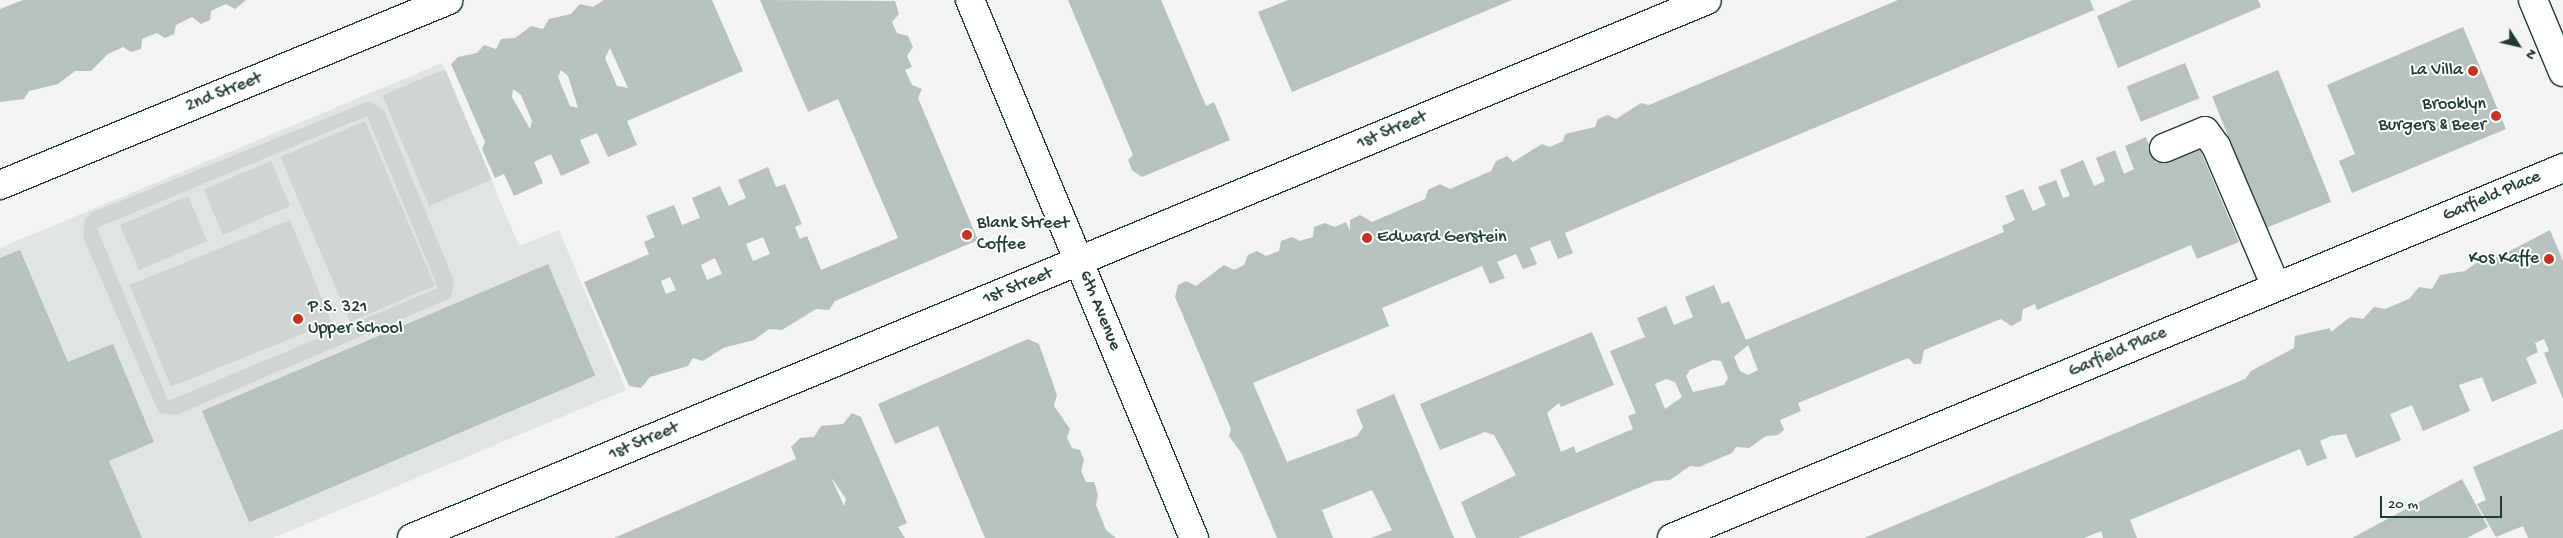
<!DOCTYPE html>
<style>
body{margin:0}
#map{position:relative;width:2563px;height:538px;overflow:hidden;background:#f2f3f3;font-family:"Gochi Hand",sans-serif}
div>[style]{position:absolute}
.built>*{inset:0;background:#e0e4e3}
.green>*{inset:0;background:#ced5d3;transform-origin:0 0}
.building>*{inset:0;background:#b7c1bd;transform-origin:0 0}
.roads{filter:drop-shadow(1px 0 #1f3d34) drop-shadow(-1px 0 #1f3d34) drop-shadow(0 1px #1f3d34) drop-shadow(0 -1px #1f3d34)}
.minor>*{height:28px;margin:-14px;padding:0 14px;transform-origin:14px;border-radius:14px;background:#fff}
.dots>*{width:14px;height:14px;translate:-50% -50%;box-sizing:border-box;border:2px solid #fff;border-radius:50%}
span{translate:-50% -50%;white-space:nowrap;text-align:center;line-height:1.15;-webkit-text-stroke:4px #fff;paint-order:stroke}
.poi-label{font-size:18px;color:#1f3d34}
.right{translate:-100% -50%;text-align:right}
.left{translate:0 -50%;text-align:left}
.street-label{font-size:18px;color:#1f3d34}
.north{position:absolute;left:2493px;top:20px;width:50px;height:50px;-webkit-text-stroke:4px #fff;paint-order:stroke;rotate:125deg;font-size:14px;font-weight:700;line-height:20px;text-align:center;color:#1f3d34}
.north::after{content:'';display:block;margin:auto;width:18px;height:22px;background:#1f3d34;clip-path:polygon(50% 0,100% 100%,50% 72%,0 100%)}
.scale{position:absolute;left:2380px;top:496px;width:122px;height:22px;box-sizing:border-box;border:2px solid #1f3d34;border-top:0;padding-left:6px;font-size:15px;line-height:18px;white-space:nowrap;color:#1f3d34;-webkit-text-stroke:4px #fff;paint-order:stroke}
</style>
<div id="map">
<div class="built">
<div style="clip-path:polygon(442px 63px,519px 246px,559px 230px,626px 390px,273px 538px,0 538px,0 248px)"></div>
</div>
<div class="green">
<div style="left:445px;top:69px;width:120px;height:68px;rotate:67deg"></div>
<div style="clip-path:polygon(evenodd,369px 101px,384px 110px,454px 281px,451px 298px,176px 415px,159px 413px,83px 237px,85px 219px,91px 213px,369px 101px,367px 116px,438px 288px,168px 401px,97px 228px,367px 116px)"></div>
<div style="left:365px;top:121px;width:179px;height:92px;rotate:67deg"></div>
<div style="left:271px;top:161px;width:49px;height:73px;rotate:67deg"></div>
<div style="left:188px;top:196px;width:49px;height:74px;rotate:67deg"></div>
<div style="left:290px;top:220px;width:110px;height:173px;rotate:68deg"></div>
</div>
<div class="building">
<div style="clip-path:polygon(23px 0,246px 0,235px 9px,226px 4px,211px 11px,210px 20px,201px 24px,192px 17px,176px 25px,174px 34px,165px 38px,157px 33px,142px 39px,141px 49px,131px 52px,123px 47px,108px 54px,91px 71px,75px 71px,58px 84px,29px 91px,24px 99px,0 102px,0 9px)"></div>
<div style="clip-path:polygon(evenodd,604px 0,712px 0,743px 71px,627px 121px,637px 145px,608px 157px,597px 133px,580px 140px,590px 163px,561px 176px,551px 154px,534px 162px,543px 183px,514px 196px,504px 174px,495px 178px,482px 149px,485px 142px,451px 64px,458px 57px,477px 53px,484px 45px,496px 49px,501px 39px,515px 38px,531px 26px,543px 29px,549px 19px,571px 14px,580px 4px,593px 7px,604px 0,610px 48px,628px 88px,617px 86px,605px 58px,610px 48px,604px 0,561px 70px,568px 76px,578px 108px,570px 106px,558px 77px,561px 70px,604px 0,513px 89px,521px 95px,532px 121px,530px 129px,512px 97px,513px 89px)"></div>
<div style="clip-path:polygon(evenodd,760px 0,895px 1px,899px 14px,892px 22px,897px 33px,908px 36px,913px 47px,907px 56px,912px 67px,905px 70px,912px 85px,922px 89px,918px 98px,978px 240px,835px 301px,829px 310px,816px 309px,782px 330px,769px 329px,754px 340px,723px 348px,703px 361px,693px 358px,688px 366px,650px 377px,641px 388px,629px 386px,584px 282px,649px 254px,644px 242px,655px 237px,646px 216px,674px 205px,682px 225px,700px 218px,692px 198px,720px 186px,729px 206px,737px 202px,746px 198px,738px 180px,768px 167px,776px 187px,785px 184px,802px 224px,795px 227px,800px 239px,807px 236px,821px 270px,898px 238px,838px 99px,808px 112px,760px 0,763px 237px,770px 254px,753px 261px,746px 244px,763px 237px,760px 0,715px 258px,722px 274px,707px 280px,701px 265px,715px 258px,760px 0,670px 277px,676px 290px,666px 294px,661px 281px,670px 277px)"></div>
<div style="clip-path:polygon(1068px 0,1161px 0,1206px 106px,1214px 102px,1230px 140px,1142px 177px,1132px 170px,1128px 160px,1133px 155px)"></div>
<div style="clip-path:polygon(1288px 0,1512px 0,1292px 92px,1258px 12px)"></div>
<div style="clip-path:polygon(1898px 0,2090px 0,2094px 10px,1565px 233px,1573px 253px,1558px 259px,1550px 240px,1530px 248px,1537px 264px,1523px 269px,1516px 254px,1497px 262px,1505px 278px,1490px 284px,1482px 266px,1382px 308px,1389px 326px,1253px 383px,1287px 462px,1357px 436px,1363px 427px,1356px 410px,1394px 394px,1454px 538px,1371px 538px,1392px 530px,1372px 490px,1322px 510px,1333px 538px,1277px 538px,1242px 454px,1229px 436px,1231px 429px,1175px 297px,1178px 285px,1186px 281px,1196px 286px,1224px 265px,1234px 270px,1244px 265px,1248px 255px,1257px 251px,1266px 256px,1279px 251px,1281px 241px,1292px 237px,1300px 241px,1313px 237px,1314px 227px,1325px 223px,1335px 227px,1346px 222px,1350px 231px,1350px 220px,1360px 215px,1372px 222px,1425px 199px,1428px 190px,1440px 184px,1450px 189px,1491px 171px,1496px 161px,1507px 156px,1513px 162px,1542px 144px,1550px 147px,1563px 141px,1565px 134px,1595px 127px,1598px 119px,1608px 115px,1616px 119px,1641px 103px,1649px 105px)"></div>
<div style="clip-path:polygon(2133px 0,2258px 0,2261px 7px,2118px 68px,2097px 16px)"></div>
<div style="clip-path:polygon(2463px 27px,2506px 129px,2352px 193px,2339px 161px,2355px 154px,2327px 85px)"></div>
<div style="left:2185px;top:63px;width:38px;height:63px;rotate:68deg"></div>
<div style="left:2278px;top:70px;width:142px;height:71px;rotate:68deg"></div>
<div style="clip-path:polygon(evenodd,2146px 137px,2156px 163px,2198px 145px,2239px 242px,2197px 259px,2191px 245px,2037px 310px,2035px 304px,2023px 309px,2021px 321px,2011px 326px,2001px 319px,1924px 350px,1921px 364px,1914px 364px,1908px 358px,1798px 403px,1801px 411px,1780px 420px,1784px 430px,1778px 435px,1766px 436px,1749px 448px,1736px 447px,1732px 453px,1699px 467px,1690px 466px,1670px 480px,1655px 481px,1518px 538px,1476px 538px,1461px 502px,1516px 475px,1494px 435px,1485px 432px,1440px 450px,1420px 404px,1592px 332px,1614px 385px,1561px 407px,1559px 403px,1547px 413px,1561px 452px,1574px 446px,1576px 453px,1633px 429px,1628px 416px,1636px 413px,1610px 351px,1645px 337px,1637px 318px,1666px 306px,1674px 325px,1693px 317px,1685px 297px,1714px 285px,1722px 304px,1729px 301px,1746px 340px,2004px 232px,2002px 226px,2015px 220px,2005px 196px,2023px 189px,2033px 211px,2046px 205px,2038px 187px,2056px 180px,2063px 198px,2070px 196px,2060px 170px,2083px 160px,2094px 186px,2105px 181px,2096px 158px,2115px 150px,2124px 174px,2134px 169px,2125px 146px,2146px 137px,1748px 345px,1758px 370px,1748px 375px,1740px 371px,1734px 357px,1748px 345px,2146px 137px,1713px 360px,1721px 361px,1728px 378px,1724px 385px,1693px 392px,1686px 376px,1690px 370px,1713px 360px,2146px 137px,1666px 379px,1675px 382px,1682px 397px,1665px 409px,1655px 384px,1666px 379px)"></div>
<div style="clip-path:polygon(2550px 230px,2563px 261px,2563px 399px,2544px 353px,2549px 351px,2544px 339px,2535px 343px,2538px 352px,2526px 358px,2537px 383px,2492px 402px,2482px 377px,2459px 385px,2470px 411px,2423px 431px,2412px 405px,2390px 414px,2401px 440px,2356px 458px,2346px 434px,2331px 436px,2320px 441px,2327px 458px,2307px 466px,2300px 449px,2130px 520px,2137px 538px,2103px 538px,2101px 531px,2084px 538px,1864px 538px,2245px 379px,2251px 371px,2294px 348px,2295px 336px,2330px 328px,2331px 332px,2350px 317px,2363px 319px,2374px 307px,2385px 309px,2409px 299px,2419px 287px,2432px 289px,2440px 275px,2465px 271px,2486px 256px,2498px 257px)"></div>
<div style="clip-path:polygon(20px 250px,68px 362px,113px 344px,154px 442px,109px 461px,142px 538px,0 538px,0 258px)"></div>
<div style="left:548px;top:264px;width:121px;height:376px;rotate:67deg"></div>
<div style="clip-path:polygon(1028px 339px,1039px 344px,1057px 395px,1054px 406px,1070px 429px,1067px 438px,1072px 448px,1080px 450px,1084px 460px,1081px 471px,1086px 482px,1094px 482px,1098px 495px,1096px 505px,1106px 530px,1116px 538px,985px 538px,938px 426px,895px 444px,878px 404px)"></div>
<div style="clip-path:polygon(evenodd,852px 413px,861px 417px,907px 523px,898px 527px,905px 538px,614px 538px,796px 459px,791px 447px,800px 438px,814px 437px,821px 426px,843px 424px,852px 413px,831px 477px,846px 499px,844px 506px,831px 477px)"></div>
<div style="clip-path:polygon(2563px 429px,2563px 538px,2528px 538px,2523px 526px,2496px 537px,2477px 504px,2486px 500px,2473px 467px)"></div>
<div style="clip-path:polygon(2462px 479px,2488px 527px,2467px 538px,2352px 538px)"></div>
</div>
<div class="roads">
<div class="minor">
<div style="left:970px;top:0;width:583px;rotate:67.4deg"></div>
<div style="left:2533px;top:0;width:78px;rotate:67.4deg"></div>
<div style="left:2164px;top:148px;width:44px;rotate:-22.5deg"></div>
<div style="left:2205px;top:131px;width:19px;rotate:54deg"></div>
<div style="left:2216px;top:146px;width:153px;rotate:66.9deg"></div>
<div style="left:0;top:185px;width:485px;rotate:-22.4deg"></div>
<div style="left:412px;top:538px;width:1402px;rotate:-22.56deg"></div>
<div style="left:1672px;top:538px;width:965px;rotate:-22.55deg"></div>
</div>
</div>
<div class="dots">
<div style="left:2473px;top:71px;background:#c8321e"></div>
<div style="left:2496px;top:116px;background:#c8321e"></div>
<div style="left:967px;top:235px;background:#c8321e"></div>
<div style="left:1367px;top:238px;background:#c8321e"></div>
<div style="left:2549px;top:259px;background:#c8321e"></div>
<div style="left:298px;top:319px;background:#c8321e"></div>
</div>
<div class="poi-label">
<span class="right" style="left:2463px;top:71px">La Villa</span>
<span class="right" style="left:2486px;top:116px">Brooklyn<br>Burgers &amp; Beer</span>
<span class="left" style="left:977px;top:235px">Blank Street<br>Coffee</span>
<span class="left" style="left:1377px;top:238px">Edward Gerstein</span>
<span class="right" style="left:2539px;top:259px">Kos Kaffe</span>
<span class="left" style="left:308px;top:319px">P.S. 321<br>Upper School</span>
</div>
<div class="street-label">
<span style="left:224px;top:93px;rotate:-22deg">2nd Street</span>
<span style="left:1392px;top:131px;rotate:-23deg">1st Street</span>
<span style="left:2492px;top:197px;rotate:-23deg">Garfield Place</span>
<span style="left:1018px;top:287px;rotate:-22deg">1st Street</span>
<span style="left:1099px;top:311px;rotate:68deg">6th Avenue</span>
<span style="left:2118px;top:353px;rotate:-23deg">Garfield Place</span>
<span style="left:644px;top:442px;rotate:-23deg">1st Street</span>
</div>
<div class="north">N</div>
<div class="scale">20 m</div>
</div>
